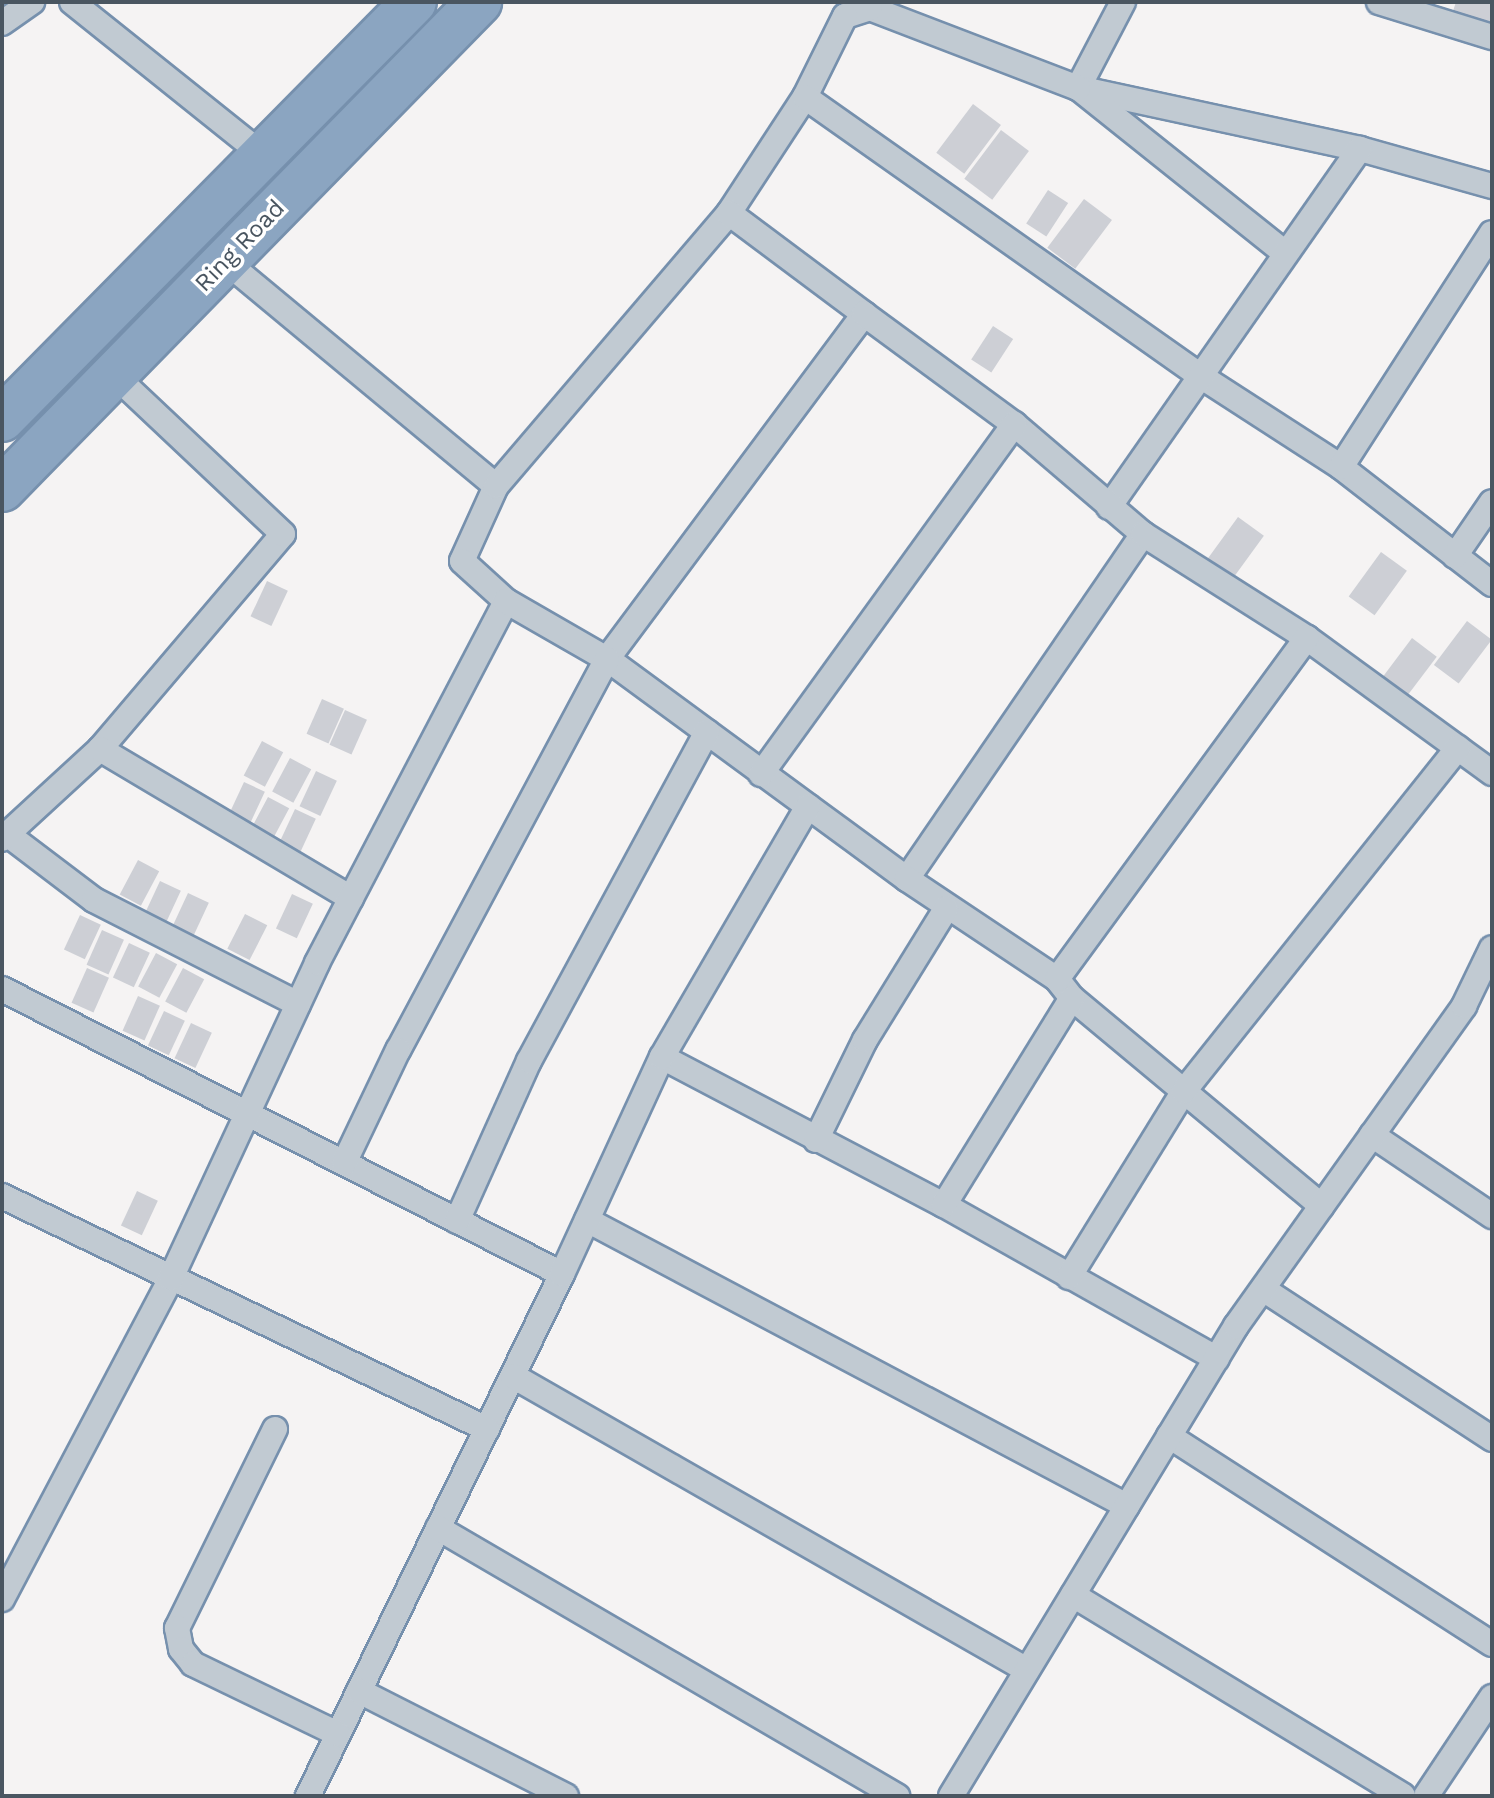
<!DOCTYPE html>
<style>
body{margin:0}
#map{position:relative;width:1494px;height:1798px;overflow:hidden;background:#f5f3f3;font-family:"Work Sans",sans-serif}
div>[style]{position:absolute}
.building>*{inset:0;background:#cdcfd5;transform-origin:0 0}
.roads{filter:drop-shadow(2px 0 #7690ad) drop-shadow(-2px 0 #7690ad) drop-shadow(0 2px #7690ad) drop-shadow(0 -2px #7690ad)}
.street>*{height:24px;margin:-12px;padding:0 12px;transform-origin:12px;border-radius:12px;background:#c1cad2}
.highway>*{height:44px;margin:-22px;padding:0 22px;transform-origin:22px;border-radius:22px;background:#8ba5c1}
span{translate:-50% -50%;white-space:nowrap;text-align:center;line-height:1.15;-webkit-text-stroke:7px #fff;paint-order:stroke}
.street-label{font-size:24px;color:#4a5661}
.frame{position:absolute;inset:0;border:4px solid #4a5661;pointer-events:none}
</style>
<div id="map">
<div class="building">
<div style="clip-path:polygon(1456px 2px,1492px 2px,1490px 30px,1451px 17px)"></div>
<div style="left:973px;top:104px;width:35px;height:61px;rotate:37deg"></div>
<div style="left:1001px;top:130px;width:35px;height:61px;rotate:37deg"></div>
<div style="left:1048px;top:190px;width:24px;height:40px;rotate:33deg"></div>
<div style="left:1084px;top:199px;width:35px;height:61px;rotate:37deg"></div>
<div style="left:993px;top:326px;width:24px;height:40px;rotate:33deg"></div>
<div style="left:1238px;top:517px;width:32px;height:56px;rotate:36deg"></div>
<div style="left:1381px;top:552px;width:32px;height:55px;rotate:36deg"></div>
<div style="left:267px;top:581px;width:23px;height:39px;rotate:25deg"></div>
<div style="left:1467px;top:621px;width:31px;height:55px;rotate:37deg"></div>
<div style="left:1412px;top:638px;width:31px;height:55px;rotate:37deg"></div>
<div style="left:322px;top:699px;width:24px;height:38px;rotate:24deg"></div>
<div style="left:345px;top:710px;width:24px;height:38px;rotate:24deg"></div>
<div style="left:262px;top:741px;width:24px;height:39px;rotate:28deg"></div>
<div style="left:290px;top:758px;width:24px;height:38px;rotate:28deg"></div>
<div style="left:316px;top:771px;width:23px;height:39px;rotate:25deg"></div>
<div style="left:244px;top:782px;width:23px;height:38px;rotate:25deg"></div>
<div style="left:268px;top:797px;width:24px;height:39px;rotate:28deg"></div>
<div style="left:295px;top:809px;width:23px;height:38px;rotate:25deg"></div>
<div style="left:138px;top:860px;width:24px;height:39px;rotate:28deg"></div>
<div style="left:160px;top:881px;width:23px;height:38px;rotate:25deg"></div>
<div style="left:188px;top:893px;width:23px;height:38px;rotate:25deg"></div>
<div style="left:292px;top:894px;width:23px;height:38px;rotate:25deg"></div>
<div style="left:245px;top:914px;width:25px;height:39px;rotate:27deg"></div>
<div style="left:80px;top:915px;width:23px;height:38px;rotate:25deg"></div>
<div style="left:102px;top:930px;width:24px;height:38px;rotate:24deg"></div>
<div style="left:129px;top:943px;width:23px;height:38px;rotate:25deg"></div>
<div style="left:156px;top:953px;width:24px;height:38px;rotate:28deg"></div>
<div style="left:87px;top:968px;width:24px;height:38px;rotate:24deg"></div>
<div style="left:183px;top:968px;width:24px;height:38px;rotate:28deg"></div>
<div style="left:138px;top:996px;width:24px;height:38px;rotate:24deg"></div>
<div style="left:164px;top:1011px;width:23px;height:38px;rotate:25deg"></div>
<div style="left:191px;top:1023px;width:23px;height:39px;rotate:25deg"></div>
<div style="left:137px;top:1191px;width:23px;height:38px;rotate:25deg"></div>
</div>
<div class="roads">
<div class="street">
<div style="left:72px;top:2px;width:245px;rotate:38.7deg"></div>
<div style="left:1123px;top:2px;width:97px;rotate:117.6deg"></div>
<div style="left:1078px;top:88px;width:289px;rotate:12.2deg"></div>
<div style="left:1360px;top:149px;width:137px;rotate:15.7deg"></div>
<div style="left:1379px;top:2px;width:118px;rotate:17.2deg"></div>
<div style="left:2px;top:23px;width:37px;rotate:-35deg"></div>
<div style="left:729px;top:213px;width:139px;rotate:-56.8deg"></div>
<div style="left:1285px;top:253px;width:265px;rotate:-141.4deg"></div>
<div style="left:1078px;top:88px;width:223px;rotate:-159deg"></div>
<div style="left:870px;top:8px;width:26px;rotate:162deg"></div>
<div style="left:845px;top:16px;width:90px;rotate:116.3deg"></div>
<div style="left:805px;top:97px;width:486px;rotate:35.2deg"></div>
<div style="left:1202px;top:377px;width:166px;rotate:32.9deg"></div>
<div style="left:1341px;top:467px;width:191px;rotate:37.8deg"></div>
<div style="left:225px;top:261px;width:352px;rotate:39.7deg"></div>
<div style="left:496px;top:486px;width:82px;rotate:114.4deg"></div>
<div style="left:462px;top:561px;width:59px;rotate:42.3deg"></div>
<div style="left:1341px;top:467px;width:278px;rotate:-57.2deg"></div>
<div style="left:496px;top:486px;width:359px;rotate:-49.5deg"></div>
<div style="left:729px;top:213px;width:169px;rotate:36.8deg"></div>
<div style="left:1109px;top:507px;width:437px;rotate:-55deg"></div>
<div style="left:1143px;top:534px;width:418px;rotate:124.4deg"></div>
<div style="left:907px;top:879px;width:372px;rotate:-143.7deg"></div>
<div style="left:607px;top:659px;width:430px;rotate:-53.3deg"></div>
<div style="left:864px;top:314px;width:186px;rotate:36.3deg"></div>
<div style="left:1014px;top:424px;width:170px;rotate:40.5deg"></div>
<div style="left:1143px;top:534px;width:194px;rotate:32.4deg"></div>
<div style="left:1307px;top:638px;width:229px;rotate:36.1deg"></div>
<div style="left:1455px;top:556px;width:65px;rotate:-55.6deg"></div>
<div style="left:100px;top:749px;width:282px;rotate:-49.6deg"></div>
<div style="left:283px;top:534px;width:232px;rotate:-136.7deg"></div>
<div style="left:761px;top:774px;width:432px;rotate:-54.1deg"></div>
<div style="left:7px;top:834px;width:109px;rotate:37.2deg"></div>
<div style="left:94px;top:900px;width:229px;rotate:27deg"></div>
<div style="left:2px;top:839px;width:133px;rotate:-42.6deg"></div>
<div style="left:100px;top:749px;width:292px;rotate:30.7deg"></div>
<div style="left:907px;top:879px;width:180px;rotate:33.7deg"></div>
<div style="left:1057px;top:979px;width:24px;rotate:52deg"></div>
<div style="left:1072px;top:998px;width:325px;rotate:39.8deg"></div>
<div style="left:1057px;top:979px;width:423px;rotate:-53.8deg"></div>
<div style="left:2px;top:989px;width:628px;rotate:26.97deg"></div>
<div style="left:562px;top:1274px;width:581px;rotate:115.95deg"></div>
<div style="left:662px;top:1057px;width:318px;rotate:27.7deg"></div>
<div style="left:944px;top:1205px;width:313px;rotate:29.4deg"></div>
<div style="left:1372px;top:1135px;width:145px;rotate:34deg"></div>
<div style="left:816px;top:1140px;width:111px;rotate:-63.9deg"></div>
<div style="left:865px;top:1040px;width:154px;rotate:-58.3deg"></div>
<div style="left:2px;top:1196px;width:538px;rotate:25.66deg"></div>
<div style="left:944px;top:1205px;width:243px;rotate:-58.3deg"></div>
<div style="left:587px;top:1220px;width:611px;rotate:27.91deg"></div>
<div style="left:457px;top:1221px;width:175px;rotate:-65.8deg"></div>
<div style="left:529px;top:1061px;width:374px;rotate:-61.6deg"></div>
<div style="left:562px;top:1274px;width:239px;rotate:-65.3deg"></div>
<div style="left:662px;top:1057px;width:290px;rotate:-59.8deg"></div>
<div style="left:1069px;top:1277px;width:219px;rotate:-58.3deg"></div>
<div style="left:1184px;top:1091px;width:439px;rotate:-51.4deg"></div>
<div style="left:1263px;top:1289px;width:274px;rotate:33.2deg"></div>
<div style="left:513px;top:1376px;width:592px;rotate:29.77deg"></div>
<div style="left:275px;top:1429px;width:222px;rotate:116.2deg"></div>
<div style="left:177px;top:1628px;width:21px;rotate:79deg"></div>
<div style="left:181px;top:1649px;width:19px;rotate:51deg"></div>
<div style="left:193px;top:1664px;width:161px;rotate:25.8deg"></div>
<div style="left:1169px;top:1436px;width:384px;rotate:32.8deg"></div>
<div style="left:438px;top:1528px;width:532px;rotate:30.28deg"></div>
<div style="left:1073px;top:1595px;width:386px;rotate:31.3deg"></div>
<div style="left:2px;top:1599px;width:363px;rotate:-62.2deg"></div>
<div style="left:171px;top:1278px;width:347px;rotate:-65.1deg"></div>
<div style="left:317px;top:963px;width:408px;rotate:-62.4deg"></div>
<div style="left:506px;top:601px;width:116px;rotate:29.9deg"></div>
<div style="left:607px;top:659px;width:443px;rotate:118.1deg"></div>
<div style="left:398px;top:1050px;width:125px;rotate:115.5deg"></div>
<div style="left:359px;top:1691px;width:232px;rotate:26.9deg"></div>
<div style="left:951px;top:1796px;width:550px;rotate:-58.77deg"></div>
<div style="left:1236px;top:1326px;width:393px;rotate:-54.5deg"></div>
<div style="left:1464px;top:1006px;width:64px;rotate:-64.2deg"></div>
<div style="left:1426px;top:1796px;width:119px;rotate:-56.3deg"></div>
</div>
<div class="highway">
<div style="left:2px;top:419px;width:586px;rotate:-45.35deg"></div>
<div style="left:2px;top:489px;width:682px;rotate:-45.59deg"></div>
</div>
</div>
<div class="street-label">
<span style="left:240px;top:246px;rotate:-46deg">Ring Road</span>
</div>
<div class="frame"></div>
</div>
